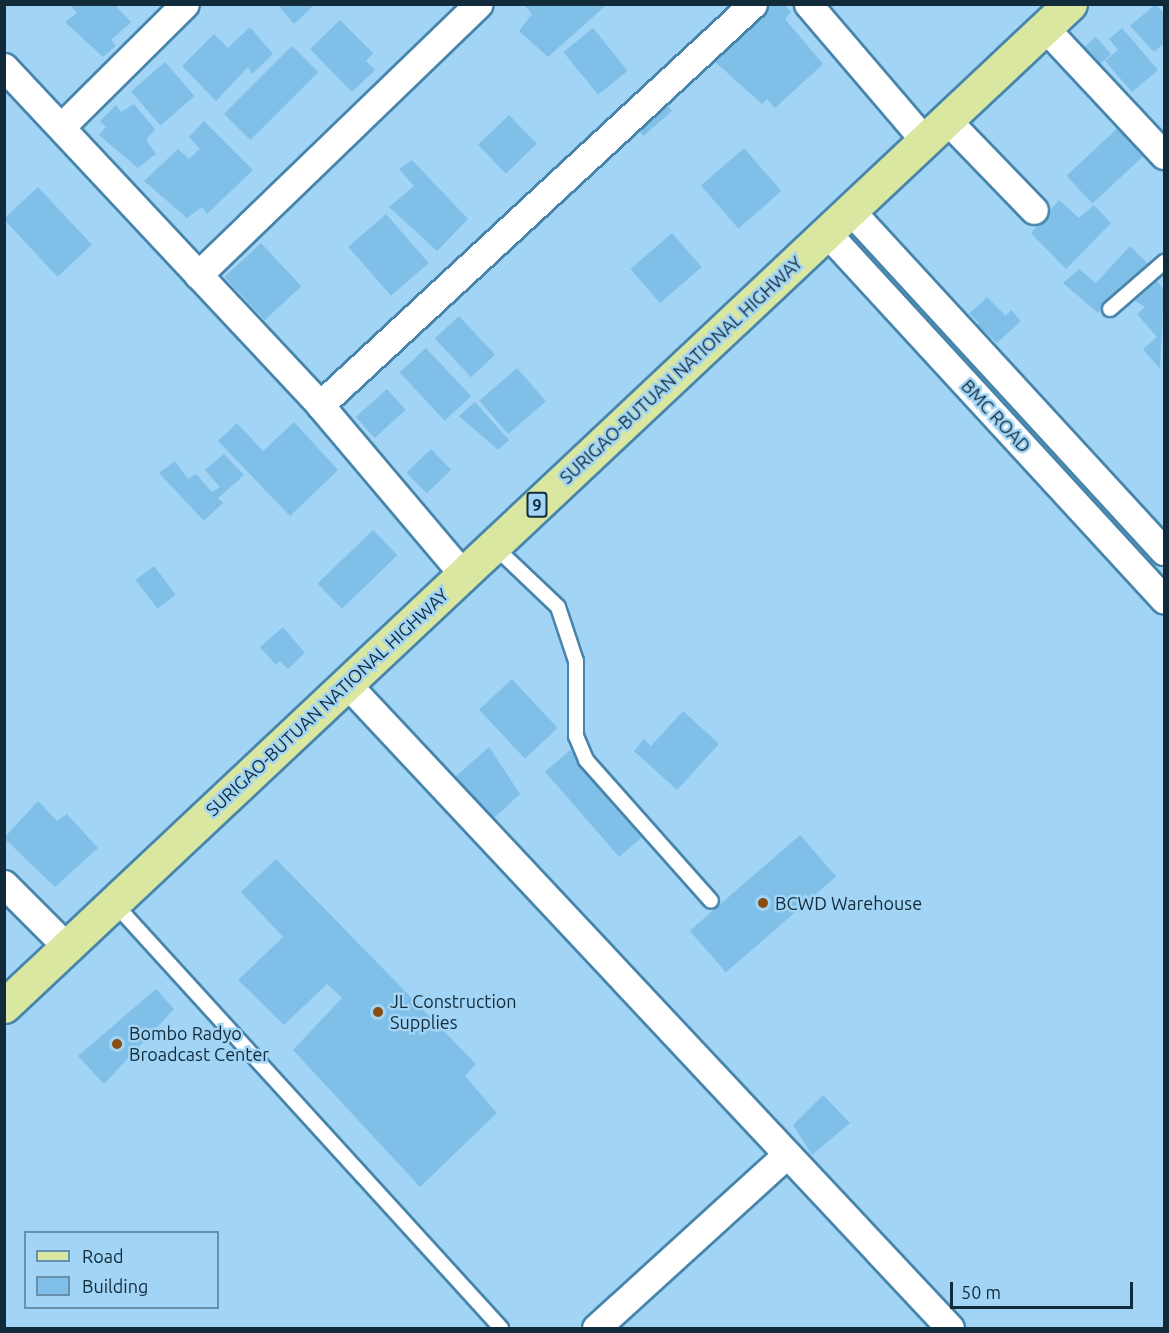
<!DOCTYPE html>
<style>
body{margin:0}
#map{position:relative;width:1169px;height:1333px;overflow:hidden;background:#a2d4f5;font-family:Ubuntu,sans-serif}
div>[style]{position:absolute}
.building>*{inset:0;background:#80bfe8;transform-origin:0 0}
.roads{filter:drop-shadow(2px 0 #4785ac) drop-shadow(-2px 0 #4785ac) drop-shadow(0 2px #4785ac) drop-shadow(0 -2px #4785ac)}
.lane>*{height:14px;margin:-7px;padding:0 7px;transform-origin:7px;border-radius:7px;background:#fff}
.street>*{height:27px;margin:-13.5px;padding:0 13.5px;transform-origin:13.5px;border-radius:13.5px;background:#fff}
.primary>*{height:33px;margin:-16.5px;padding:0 16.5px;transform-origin:16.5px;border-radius:16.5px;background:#dae7a1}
.dots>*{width:16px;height:16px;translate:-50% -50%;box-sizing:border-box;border:3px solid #a2d4f5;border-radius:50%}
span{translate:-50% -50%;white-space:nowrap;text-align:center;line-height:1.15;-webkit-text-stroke:5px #a2d4f5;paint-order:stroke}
.shield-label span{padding:2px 4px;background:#a2d4f5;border:2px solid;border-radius:4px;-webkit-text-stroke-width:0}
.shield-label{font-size:16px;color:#112b3b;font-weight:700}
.street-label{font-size:18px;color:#112b3b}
.poi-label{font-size:18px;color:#112b3b}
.left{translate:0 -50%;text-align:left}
.frame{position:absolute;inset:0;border:6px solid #112b3b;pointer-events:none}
.legend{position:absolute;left:24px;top:1231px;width:195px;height:78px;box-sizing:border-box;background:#a2d4f5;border:2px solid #6890ab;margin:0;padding:8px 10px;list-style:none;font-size:18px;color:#112b3b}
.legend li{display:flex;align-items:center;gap:12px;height:30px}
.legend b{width:30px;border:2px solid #6890ab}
.scale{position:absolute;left:950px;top:1282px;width:183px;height:27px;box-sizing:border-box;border:3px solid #112b3b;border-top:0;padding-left:8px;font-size:18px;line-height:21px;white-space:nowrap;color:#112b3b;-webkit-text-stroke:4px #a2d4f5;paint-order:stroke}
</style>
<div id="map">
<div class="building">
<div style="clip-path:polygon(69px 4px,114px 4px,131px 22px,111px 40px,116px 46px,103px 57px,65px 22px,77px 13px)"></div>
<div style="clip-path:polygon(277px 4px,310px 4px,312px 7px,294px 24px)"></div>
<div style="clip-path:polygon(772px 4px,784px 4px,791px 12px,785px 19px,823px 64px,775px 108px,767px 99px,762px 104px,714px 61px)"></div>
<div style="clip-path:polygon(1156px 4px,1164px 14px,1164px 43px,1154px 52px,1130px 26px)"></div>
<div style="clip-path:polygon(524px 5px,602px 5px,604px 7px,548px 57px,519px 31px,532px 14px)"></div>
<div style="clip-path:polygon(340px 20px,373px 53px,366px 61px,375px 70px,352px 92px,310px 49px)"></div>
<div style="clip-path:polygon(250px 27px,273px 54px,252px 74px,248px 67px,216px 101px,182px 66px,214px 34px,228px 48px)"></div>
<div style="left:593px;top:28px;width:55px;height:38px;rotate:51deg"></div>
<div style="clip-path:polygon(1122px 28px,1158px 70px,1132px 92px,1105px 61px,1118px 50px,1109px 39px)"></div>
<div style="left:1096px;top:37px;width:23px;height:16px;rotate:49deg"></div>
<div style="left:292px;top:46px;width:37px;height:96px;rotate:45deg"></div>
<div style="left:165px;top:62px;width:45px;height:45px;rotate:49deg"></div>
<div style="left:659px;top:96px;width:20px;height:38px;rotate:49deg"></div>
<div style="clip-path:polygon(134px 104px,155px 129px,146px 140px,156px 154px,138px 168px,99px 135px,106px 127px,100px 121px,116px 105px,121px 112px)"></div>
<div style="left:509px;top:115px;width:40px;height:43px;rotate:46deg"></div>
<div style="clip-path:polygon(204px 121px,253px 170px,207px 214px,202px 207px,187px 218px,144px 181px,178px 149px,189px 159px,200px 149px,189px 137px)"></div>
<div style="left:1122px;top:124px;width:38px;height:76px;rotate:47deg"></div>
<div style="left:744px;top:148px;width:57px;height:57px;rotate:49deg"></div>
<div style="clip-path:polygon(412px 160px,468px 219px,437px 251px,389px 207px,414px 186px,399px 169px)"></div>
<div style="left:38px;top:187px;width:79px;height:47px;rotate:47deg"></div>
<div style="clip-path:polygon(1059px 200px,1079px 218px,1094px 205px,1111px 223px,1066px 269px,1031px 233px)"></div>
<div style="left:386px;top:214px;width:65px;height:50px;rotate:49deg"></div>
<div style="left:672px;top:233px;width:45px;height:55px;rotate:49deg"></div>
<div style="left:261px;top:243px;width:59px;height:50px;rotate:47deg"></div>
<div style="clip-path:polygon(1130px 246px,1148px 264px,1098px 313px,1063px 283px,1079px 269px,1096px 283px)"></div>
<div style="clip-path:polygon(1157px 281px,1164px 290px,1160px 369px,1143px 349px,1157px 337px,1137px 314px,1145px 307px,1135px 301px)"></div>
<div style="clip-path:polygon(987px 297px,1006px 316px,1011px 310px,1021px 321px,997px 343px,985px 332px,979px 336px,973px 329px,979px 323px,969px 314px)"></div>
<div style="left:459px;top:316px;width:53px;height:33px;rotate:47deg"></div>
<div style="left:426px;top:348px;width:66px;height:36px;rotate:47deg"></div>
<div style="left:517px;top:368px;width:44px;height:50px;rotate:49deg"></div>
<div style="left:387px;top:389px;width:28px;height:42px;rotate:48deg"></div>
<div style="clip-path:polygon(475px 402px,509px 440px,498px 450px,459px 416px)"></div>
<div style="clip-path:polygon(294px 422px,338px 470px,290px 516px,218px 441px,237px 423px,263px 451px)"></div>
<div style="left:431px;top:449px;width:29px;height:34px;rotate:46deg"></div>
<div style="clip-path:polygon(224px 454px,244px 475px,218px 498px,223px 503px,204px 521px,159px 473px,175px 461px,188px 479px,196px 474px,212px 492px,220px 487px,205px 470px)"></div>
<div style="left:373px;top:530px;width:35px;height:77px;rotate:46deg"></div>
<div style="left:154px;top:566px;width:36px;height:23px;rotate:53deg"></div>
<div style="clip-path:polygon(283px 627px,305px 653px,288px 669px,280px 661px,276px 665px,260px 647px)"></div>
<div style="left:512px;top:679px;width:67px;height:45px;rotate:47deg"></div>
<div style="clip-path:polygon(683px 711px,719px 744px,677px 790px,634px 751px,644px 739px,651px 746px)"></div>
<div style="clip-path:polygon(489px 747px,520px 794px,484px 827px,446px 785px)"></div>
<div style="left:570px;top:750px;width:113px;height:33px;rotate:49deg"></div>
<div style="clip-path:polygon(38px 801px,57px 821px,67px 814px,98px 848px,55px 887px,4px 838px)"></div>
<div style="left:800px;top:835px;width:55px;height:146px;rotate:49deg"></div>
<div style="clip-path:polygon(276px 859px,476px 1064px,465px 1076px,497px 1113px,420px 1187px,293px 1050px,342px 998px,327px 984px,284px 1025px,238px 980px,283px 937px,241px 892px)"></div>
<div style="clip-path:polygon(156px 989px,174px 1009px,104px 1084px,78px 1056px)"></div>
<div style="clip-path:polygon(823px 1095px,850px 1123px,812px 1155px,793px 1125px)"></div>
</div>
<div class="roads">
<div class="lane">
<div style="left:1110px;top:309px;width:72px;rotate:-41deg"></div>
<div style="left:494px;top:546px;width:88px;rotate:43.6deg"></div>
<div style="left:558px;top:607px;width:57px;rotate:71.6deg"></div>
<div style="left:576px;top:661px;width:75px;rotate:90deg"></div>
<div style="left:576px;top:736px;width:26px;rotate:67deg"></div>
<div style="left:586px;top:760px;width:188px;rotate:48.4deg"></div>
<div style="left:114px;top:903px;width:575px;rotate:47.68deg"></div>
</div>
<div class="street">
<div style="left:808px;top:4px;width:180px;rotate:49.5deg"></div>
<div style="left:1045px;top:28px;width:174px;rotate:46.9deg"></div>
<div style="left:4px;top:67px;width:463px;rotate:46.9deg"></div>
<div style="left:320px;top:405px;width:221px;rotate:49.8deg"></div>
<div style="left:947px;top:120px;width:125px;rotate:46deg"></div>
<div style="left:62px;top:126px;width:173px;rotate:-44.8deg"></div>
<div style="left:851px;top:211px;width:462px;rotate:47.4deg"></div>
<div style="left:827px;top:233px;width:498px;rotate:47.4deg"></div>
<div style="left:198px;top:275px;width:390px;rotate:-44deg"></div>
<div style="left:320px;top:405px;width:590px;rotate:-42.8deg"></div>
<div style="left:347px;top:684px;width:882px;rotate:46.88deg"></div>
<div style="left:4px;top:884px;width:89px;rotate:45deg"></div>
<div style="left:596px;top:1328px;width:258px;rotate:-42.3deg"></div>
</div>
<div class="primary">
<div style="left:4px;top:1006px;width:1463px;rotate:-43.23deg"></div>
</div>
</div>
<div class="dots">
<div style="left:763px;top:903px;background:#8a4c0f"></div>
<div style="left:378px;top:1012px;background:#8a4c0f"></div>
<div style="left:117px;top:1044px;background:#8a4c0f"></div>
</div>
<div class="shield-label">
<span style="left:537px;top:505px">9</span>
</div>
<div class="street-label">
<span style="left:681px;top:370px;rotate:-43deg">SURIGAO-BUTUAN NATIONAL HIGHWAY</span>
<span style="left:996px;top:416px;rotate:47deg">BMC ROAD</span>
<span style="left:327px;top:702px;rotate:-43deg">SURIGAO-BUTUAN NATIONAL HIGHWAY</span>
</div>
<div class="poi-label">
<span class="left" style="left:775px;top:903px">BCWD Warehouse</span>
<span class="left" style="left:390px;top:1012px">JL Construction<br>Supplies</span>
<span class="left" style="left:129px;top:1044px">Bombo Radyo<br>Broadcast Center</span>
</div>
<div class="frame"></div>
<ul class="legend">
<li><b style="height:8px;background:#dae7a1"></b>Road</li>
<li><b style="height:16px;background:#80bfe8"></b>Building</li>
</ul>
<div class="scale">50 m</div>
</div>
